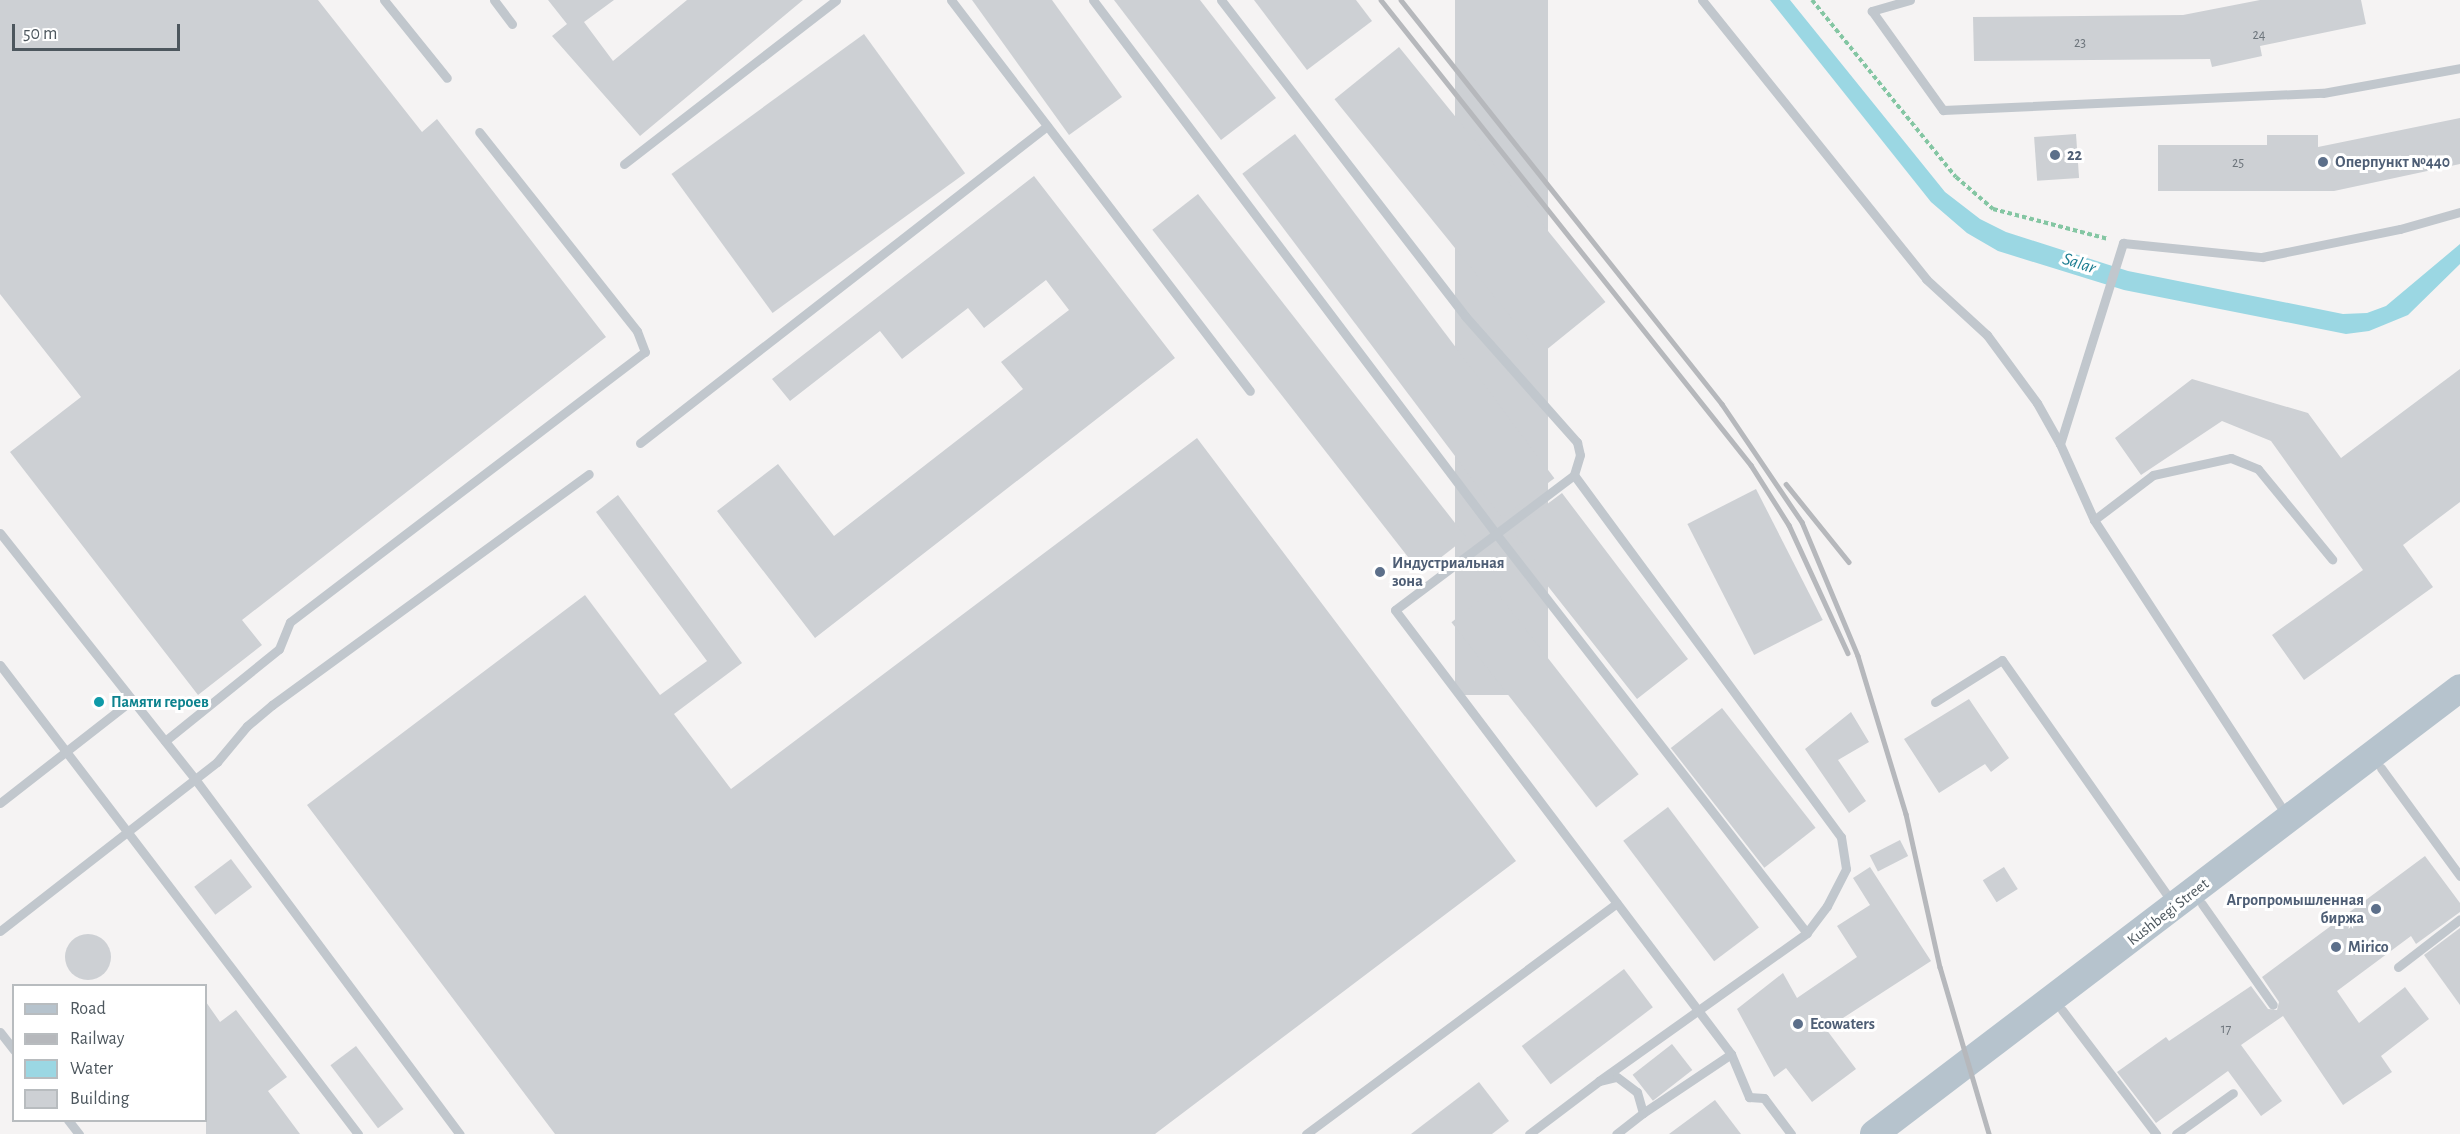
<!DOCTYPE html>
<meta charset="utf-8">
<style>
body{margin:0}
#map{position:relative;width:2460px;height:1134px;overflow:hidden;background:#f5f3f3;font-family:"Alegreya Sans",sans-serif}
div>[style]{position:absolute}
.water>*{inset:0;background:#9bd7e3}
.building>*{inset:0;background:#cdd0d4;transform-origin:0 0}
.round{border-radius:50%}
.path>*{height:4px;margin-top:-2px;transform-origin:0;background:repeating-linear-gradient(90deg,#84c6a3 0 4.5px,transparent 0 7.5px)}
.lane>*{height:9px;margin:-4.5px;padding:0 4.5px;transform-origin:4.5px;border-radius:4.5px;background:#c1c7cd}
.primary>*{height:28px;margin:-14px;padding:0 14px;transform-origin:14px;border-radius:14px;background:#b6c3cd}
.rail>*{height:4.5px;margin:-2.25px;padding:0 2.25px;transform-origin:2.25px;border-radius:2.25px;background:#b6b8bc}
.dots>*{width:16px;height:16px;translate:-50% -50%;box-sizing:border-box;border:3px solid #fff;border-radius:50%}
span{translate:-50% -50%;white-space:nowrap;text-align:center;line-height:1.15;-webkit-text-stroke:6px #fff;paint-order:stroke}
.number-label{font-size:14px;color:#6d757c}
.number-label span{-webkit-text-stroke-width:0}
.service-label{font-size:16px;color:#4e5e75;font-weight:700}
.left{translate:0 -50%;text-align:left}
.right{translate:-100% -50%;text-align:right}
.culture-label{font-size:16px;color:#0d838f;font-weight:700}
.street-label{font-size:16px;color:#4d575e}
.water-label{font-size:18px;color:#1d7d91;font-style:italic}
.legend{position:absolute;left:12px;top:984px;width:195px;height:138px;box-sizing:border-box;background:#fff;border:2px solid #b8bcbf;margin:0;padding:8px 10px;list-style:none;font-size:18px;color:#4d575e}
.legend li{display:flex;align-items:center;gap:12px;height:30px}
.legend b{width:30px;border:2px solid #b8bcbf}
.scale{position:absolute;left:12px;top:24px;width:168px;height:27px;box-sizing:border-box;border:3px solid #4d575e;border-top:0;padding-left:8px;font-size:18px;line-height:21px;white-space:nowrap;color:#4d575e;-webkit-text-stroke:4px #fff;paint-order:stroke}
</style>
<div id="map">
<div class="water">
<div style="clip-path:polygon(1770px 0,1790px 0,1945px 192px,1980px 219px,2006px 232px,2128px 271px,2343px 314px,2367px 313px,2386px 306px,2460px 244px,2460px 264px,2408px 315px,2369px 331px,2346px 334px,2124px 290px,1998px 251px,1967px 233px,1931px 202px)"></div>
</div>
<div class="building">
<div style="clip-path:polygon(0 0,318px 0,422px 132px,437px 119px,606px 337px,242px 620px,262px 645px,198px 695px,10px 452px,81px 397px,0 294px)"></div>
<div style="clip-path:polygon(548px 0,614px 0,584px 22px,613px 61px,687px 0,803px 0,640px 136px,552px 36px,567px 24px)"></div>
<div style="clip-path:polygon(972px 0,1052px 0,1122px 97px,1069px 135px)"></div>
<div style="clip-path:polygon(1114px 0,1200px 0,1276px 98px,1221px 140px)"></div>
<div style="clip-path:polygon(1254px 0,1356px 0,1372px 21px,1307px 70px)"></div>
<div style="left:1455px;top:0;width:93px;height:695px"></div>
<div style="clip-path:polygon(2260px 0,2361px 0,2366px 24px,2260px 46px,2262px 56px,2212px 67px,2210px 59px,1974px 61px,1973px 17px,2183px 15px)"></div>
<div style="left:864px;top:34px;width:172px;height:238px;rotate:54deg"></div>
<div style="left:1399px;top:47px;width:328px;height:83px;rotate:51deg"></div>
<div style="clip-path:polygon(2460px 118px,2460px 164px,2334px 191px,2158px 191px,2158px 145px,2267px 145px,2267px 135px,2318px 135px,2318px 147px)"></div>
<div style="left:1295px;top:134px;width:431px;height:66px;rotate:53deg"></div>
<div style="left:2076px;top:134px;width:44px;height:42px;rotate:86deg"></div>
<div style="clip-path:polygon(1034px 176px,1175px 358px,815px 638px,717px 511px,778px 464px,834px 536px,1023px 389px,1001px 362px,1069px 310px,1046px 280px,984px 328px,968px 308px,902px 359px,880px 331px,790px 401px,772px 379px)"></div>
<div style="left:1198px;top:194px;width:436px;height:58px;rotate:52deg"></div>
<div style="clip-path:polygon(2460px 369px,2460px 502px,2403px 545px,2433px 587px,2304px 680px,2272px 635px,2363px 570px,2271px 441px,2222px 421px,2141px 475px,2115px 438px,2192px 379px,2308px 413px,2341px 458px)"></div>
<div style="clip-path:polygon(1197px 438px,1516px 861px,1155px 1134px,555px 1134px,307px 805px,585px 595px,660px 695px,707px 661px,596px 512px,618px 495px,742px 663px,674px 714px,731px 789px)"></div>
<div style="left:1756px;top:489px;width:147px;height:77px;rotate:63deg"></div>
<div style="clip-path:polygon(1562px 493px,1688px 659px,1637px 699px,1543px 580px,1548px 576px,1516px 535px,1514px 529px)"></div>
<div style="left:1494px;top:589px;width:235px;height:54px;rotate:52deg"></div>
<div style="clip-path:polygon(1969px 699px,2009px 758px,1991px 772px,1985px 764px,1939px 793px,1904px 739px)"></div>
<div style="left:1722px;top:708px;width:152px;height:65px;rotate:52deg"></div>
<div style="clip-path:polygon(1851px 712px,1869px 742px,1838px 760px,1866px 801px,1849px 813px,1805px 749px)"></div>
<div style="left:1668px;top:807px;width:151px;height:56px;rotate:53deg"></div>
<div style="left:1900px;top:840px;width:18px;height:34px;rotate:63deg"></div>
<div style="clip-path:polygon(2425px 856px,2460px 903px,2460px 912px,2416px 944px,2411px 936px,2337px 991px,2359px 1023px,2405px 987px,2429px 1019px,2381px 1056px,2392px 1072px,2343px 1105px,2283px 1016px,2241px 1045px,2282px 1101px,2261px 1116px,2228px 1071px,2156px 1123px,2117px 1072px,2166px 1037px,2169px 1041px,2251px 986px,2268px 1009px,2277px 1010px,2279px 1002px,2262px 977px)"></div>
<div style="left:231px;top:859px;width:35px;height:46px;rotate:53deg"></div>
<div style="clip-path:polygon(1870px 867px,1931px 961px,1826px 1029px,1856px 1069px,1812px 1102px,1786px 1068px,1774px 1077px,1737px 1009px,1783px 973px,1797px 998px,1857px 957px,1837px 926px,1870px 905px,1853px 878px)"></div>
<div style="left:2004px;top:867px;width:26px;height:25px;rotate:58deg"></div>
<div style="clip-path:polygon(2460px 928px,2460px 1005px,2424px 955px)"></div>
<div class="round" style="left:65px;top:934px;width:46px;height:46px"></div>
<div style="left:1624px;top:969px;width:48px;height:128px;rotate:53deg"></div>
<div style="clip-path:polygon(206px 1002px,220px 1022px,236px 1010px,287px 1077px,268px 1091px,300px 1134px,206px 1134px)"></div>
<div style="left:1672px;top:1044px;width:33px;height:50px;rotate:52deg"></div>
<div style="left:356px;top:1046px;width:79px;height:32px;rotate:53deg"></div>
<div style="clip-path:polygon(1479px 1082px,1509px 1121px,1492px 1134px,1411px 1134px)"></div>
<div style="clip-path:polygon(1715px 1100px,1741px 1134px,1669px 1134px)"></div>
</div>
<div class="path">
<div style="left:1812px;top:0;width:228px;rotate:50.9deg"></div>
<div style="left:1956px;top:177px;width:49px;rotate:40.9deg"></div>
<div style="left:1993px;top:209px;width:119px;rotate:14.6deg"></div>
</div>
<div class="lane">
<div style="left:384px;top:0;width:100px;rotate:51.1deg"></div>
<div style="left:494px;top:0;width:30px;rotate:53deg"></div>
<div style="left:951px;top:0;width:492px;rotate:52.6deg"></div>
<div style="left:1093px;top:0;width:670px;rotate:52.94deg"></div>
<div style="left:1497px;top:535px;width:504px;rotate:52.09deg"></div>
<div style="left:1221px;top:0;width:399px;rotate:52.3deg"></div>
<div style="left:1465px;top:316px;width:169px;rotate:48.4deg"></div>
<div style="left:1577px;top:442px;width:13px;rotate:77deg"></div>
<div style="left:1580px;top:455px;width:21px;rotate:107deg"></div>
<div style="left:1574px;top:475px;width:224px;rotate:143deg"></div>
<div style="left:1395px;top:610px;width:557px;rotate:52.88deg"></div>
<div style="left:1731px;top:1054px;width:47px;rotate:67.3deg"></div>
<div style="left:1749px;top:1097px;width:15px;rotate:4deg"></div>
<div style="left:1764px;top:1098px;width:45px;rotate:53.1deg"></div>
<div style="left:1702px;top:0;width:358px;rotate:51.2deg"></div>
<div style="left:1926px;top:279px;width:83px;rotate:42.6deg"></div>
<div style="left:1987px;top:335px;width:84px;rotate:53.7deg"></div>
<div style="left:2037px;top:403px;width:47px;rotate:60.7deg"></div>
<div style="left:2060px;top:444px;width:83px;rotate:65.9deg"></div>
<div style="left:2094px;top:520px;width:352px;rotate:56.9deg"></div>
<div style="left:1910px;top:0;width:40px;rotate:164deg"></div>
<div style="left:1872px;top:11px;width:122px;rotate:54.4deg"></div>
<div style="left:1943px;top:110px;width:380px;rotate:-2.6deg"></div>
<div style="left:2323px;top:93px;width:139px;rotate:-10.3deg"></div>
<div style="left:624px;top:164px;width:268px;rotate:-37.7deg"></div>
<div style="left:640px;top:443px;width:516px;rotate:-37.91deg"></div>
<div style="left:2060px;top:444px;width:211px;rotate:-72.6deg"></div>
<div style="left:2123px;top:243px;width:140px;rotate:5.8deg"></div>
<div style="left:2262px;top:257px;width:141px;rotate:-11.5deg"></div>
<div style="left:2400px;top:229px;width:62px;rotate:-15.8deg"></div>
<div style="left:1574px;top:475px;width:450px;rotate:53.6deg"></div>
<div style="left:1841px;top:837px;width:32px;rotate:81deg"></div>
<div style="left:1846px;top:869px;width:42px;rotate:117.2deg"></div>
<div style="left:1827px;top:906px;width:34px;rotate:127deg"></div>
<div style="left:1807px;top:933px;width:255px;rotate:144.6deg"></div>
<div style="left:2094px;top:520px;width:74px;rotate:-37.3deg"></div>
<div style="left:2153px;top:475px;width:80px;rotate:-12.3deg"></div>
<div style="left:2231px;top:458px;width:29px;rotate:22deg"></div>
<div style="left:2258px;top:469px;width:117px;rotate:50.6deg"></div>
<div style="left:0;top:533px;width:314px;rotate:51.6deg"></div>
<div style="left:195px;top:779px;width:443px;rotate:53.3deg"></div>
<div style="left:0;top:665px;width:590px;rotate:52.64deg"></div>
<div style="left:1935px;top:702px;width:79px;rotate:-32.1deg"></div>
<div style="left:2002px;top:660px;width:297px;rotate:54.9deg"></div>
<div style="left:165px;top:741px;width:146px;rotate:-38.9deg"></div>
<div style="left:279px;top:649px;width:29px;rotate:-68deg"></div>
<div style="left:290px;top:622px;width:446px;rotate:-37.3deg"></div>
<div style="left:645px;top:352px;width:22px;rotate:-111deg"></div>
<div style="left:637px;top:331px;width:254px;rotate:-128.4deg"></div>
<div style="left:2381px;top:768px;width:134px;rotate:53.8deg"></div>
<div style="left:0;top:803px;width:167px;rotate:-38deg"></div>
<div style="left:2202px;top:904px;width:123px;rotate:54.9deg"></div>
<div style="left:0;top:931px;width:275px;rotate:-37.9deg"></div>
<div style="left:217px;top:762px;width:47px;rotate:-50.2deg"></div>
<div style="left:247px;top:726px;width:33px;rotate:-40deg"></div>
<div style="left:272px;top:705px;width:392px;rotate:-36.1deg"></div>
<div style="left:2398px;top:967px;width:78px;rotate:-37.7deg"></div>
<div style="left:2062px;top:1010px;width:156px;rotate:52.8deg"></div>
<div style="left:0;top:1032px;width:23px;rotate:52deg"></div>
<div style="left:1643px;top:1113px;width:106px;rotate:-33.8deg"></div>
<div style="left:68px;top:1120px;width:18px;rotate:52deg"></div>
<div style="left:1306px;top:1134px;width:387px;rotate:-36.6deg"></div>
<div style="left:1529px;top:1134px;width:88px;rotate:-37.1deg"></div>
<div style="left:1599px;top:1081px;width:18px;rotate:-13deg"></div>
<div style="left:1617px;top:1077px;width:25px;rotate:37deg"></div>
<div style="left:1637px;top:1092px;width:22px;rotate:74deg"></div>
<div style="left:1643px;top:1113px;width:34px;rotate:142deg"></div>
<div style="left:2176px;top:1134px;width:70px;rotate:-35.7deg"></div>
</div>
<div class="primary">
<div style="left:1874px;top:1134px;width:736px;rotate:-37.27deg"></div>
</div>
<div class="rail">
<div style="left:1381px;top:0;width:594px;rotate:51.49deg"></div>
<div style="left:1751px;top:465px;width:71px;rotate:57.7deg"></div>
<div style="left:1789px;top:525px;width:141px;rotate:65.3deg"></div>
<div style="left:1401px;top:0;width:516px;rotate:51.53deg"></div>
<div style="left:1722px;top:404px;width:143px;rotate:55.9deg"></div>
<div style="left:1802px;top:522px;width:145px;rotate:67.3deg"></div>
<div style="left:1858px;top:656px;width:165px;rotate:73.1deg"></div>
<div style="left:1906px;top:814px;width:157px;rotate:77.5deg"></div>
<div style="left:1940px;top:967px;width:174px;rotate:73.6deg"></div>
<div style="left:1786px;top:484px;width:100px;rotate:51.1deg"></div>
</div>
<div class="dots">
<div style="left:2055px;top:155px;background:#5c6f8a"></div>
<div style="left:2323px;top:162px;background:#5c6f8a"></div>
<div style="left:1380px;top:572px;background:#5c6f8a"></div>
<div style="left:99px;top:702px;background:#0f9aa8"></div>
<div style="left:2376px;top:909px;background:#5c6f8a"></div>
<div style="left:2336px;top:947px;background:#5c6f8a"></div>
<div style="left:1798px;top:1024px;background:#5c6f8a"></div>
</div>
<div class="number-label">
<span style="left:2259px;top:35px">24</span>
<span style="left:2080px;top:43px">23</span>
<span style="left:2238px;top:163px">25</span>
<span style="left:2226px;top:1029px">17</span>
</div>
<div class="service-label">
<span class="left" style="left:2067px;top:155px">22</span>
<span class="left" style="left:2335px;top:162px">Оперпункт №440</span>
<span class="left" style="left:1392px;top:572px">Индустриальная<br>зона</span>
<span class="right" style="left:2364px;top:909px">Агропромышленная<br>биржа</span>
<span class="left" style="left:2348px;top:947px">Mirico</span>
<span class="left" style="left:1810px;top:1024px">Ecowaters</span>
</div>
<div class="culture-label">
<span class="left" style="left:111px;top:702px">Памяти героев</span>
</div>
<div class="street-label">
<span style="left:2168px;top:912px;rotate:-38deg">Kushbegi Street</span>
</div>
<div class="water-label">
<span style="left:2079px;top:264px;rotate:18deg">Salar</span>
</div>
<ul class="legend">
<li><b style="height:8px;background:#b6c3cd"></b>Road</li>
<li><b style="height:8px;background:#b6b8bc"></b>Railway</li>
<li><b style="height:16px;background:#9bd7e3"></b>Water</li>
<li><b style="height:16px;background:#cdd0d4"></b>Building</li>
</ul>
<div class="scale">50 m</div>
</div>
